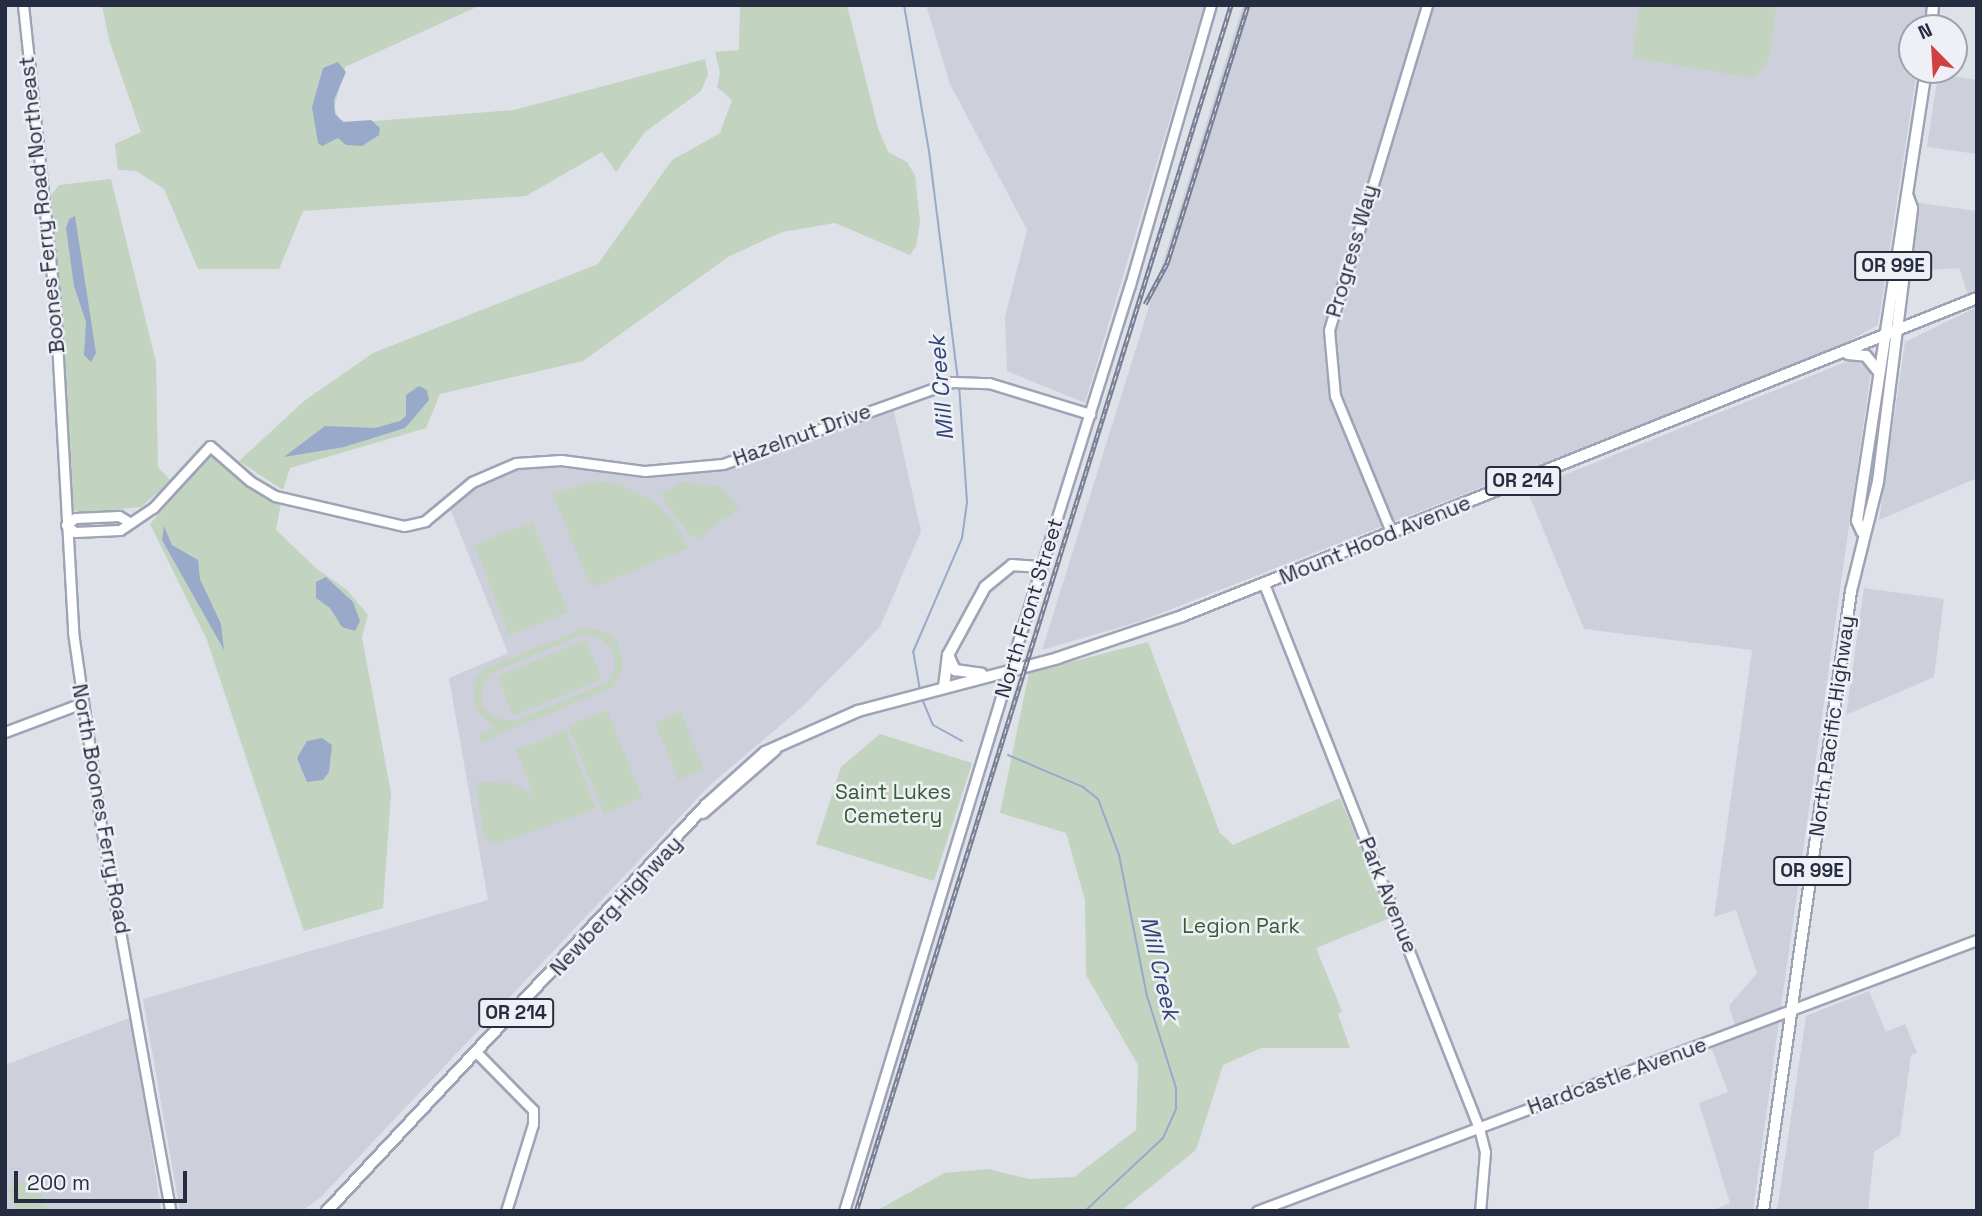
<!DOCTYPE html>
<style>
body{margin:0}
#map{position:relative;width:1982px;height:1216px;overflow:hidden;background:#dfe1e9;font-family:"Space Grotesk",sans-serif}
div>[style]{position:absolute}
.built>*{inset:0;background:#cdd0db}
.green>*{inset:0;background:#c2d3c0;transform-origin:0 0}
.water>*{inset:0;background:#99a9ca}
.stream>*{height:2px;margin:-1px;padding:0 1px;transform-origin:1px;border-radius:1px;background:#99a9ca}
.roads{filter:drop-shadow(2px 0 #9ea4b5) drop-shadow(-2px 0 #9ea4b5) drop-shadow(0 2px #9ea4b5) drop-shadow(0 -2px #9ea4b5)}
.secondary>*{height:9px;margin:-4.5px;padding:0 4.5px;transform-origin:4.5px;border-radius:4.5px;background:#fff}
.primary>*{height:10px;margin:-5px;padding:0 5px;transform-origin:5px;border-radius:5px;background:#fff}
.rail>*{height:4.5px;margin-top:-2.25px;transform-origin:0;background:repeating-linear-gradient(90deg,#eef0f6 0 5px,#787e93 0 10px);box-sizing:border-box;border-block:2px solid #787e93}
.secondary-bridge>*{height:9px;margin:-4.5px;padding:0 4.5px;transform-origin:4.5px;border-radius:4.5px;background:#fff}
span{translate:-50% -50%;white-space:nowrap;text-align:center;line-height:1.15;-webkit-text-stroke:5px #eef0f6;paint-order:stroke}
.shield-label span{padding:2px 5px;background:#eef0f6;border:2px solid;border-radius:5px;-webkit-text-stroke-width:0}
.shield-label{font-size:19px;color:#272d40;font-weight:700}
.street-label{font-size:21px;color:#272d40}
.park-label{font-size:21px;color:#365c34}
.water-label{font-size:23px;color:#304575;font-style:italic}
.frame{position:absolute;inset:0;border:7px solid #272d40;pointer-events:none}
.north{position:absolute;left:1898px;top:14px;width:70px;height:70px;box-sizing:border-box;background:#eef0f6;border:2px solid #9ea2ad;border-radius:50%;rotate:336deg;font-size:19px;font-weight:700;line-height:28px;text-align:center;color:#272d40}
.north::after{content:'';display:block;margin:auto;width:24px;height:32px;background:#d14041;clip-path:polygon(50% 0,100% 100%,50% 72%,0 100%)}
.scale{position:absolute;left:14px;top:1171px;width:173px;height:32px;box-sizing:border-box;border:4px solid #272d40;border-top:0;padding-left:9px;font-size:21px;line-height:24px;white-space:nowrap;color:#272d40;-webkit-text-stroke:5px #eef0f6;paint-order:stroke}
</style>
<div id="map">
<div class="built">
<div style="clip-path:polygon(926px 5px,1204px 5px,1085px 403px,1007px 371px,1005px 317px,1027px 230px,950px 84px)"></div>
<div style="clip-path:polygon(1243px 5px,1926px 5px,1923px 28px,1912px 28px,1912px 70px,1917px 70px,1878px 325px,1838px 347px,1141px 621px,1042px 650px)"></div>
<div style="clip-path:polygon(1938px 74px,1977px 80px,1977px 154px,1927px 147px)"></div>
<div style="clip-path:polygon(1919px 203px,1977px 211px,1977px 291px,1968px 295px,1959px 268px,1910px 271px)"></div>
<div style="clip-path:polygon(1977px 307px,1977px 478px,1879px 520px,1905px 342px)"></div>
<div style="clip-path:polygon(1853px 359px,1871px 370px,1781px 1007px,1735px 1025px,1729px 1006px,1757px 973px,1736px 910px,1714px 917px,1752px 650px,1584px 629px,1527px 490px)"></div>
<div style="clip-path:polygon(893px 407px,921px 531px,880px 627px,802px 707px,710px 785px,320px 1198px,302px 1211px,180px 1211px,143px 999px,488px 900px,449px 678px,508px 653px,449px 506px,492px 477px,528px 466px,658px 475px,737px 466px)"></div>
<div style="clip-path:polygon(1864px 588px,1944px 599px,1934px 677px,1846px 715px)"></div>
<div style="clip-path:polygon(1869px 991px,1886px 1032px,1905px 1024px,1917px 1053px,1911px 1055px,1900px 1135px,1874px 1152px,1868px 1211px,1777px 1211px,1806px 1016px)"></div>
<div style="clip-path:polygon(132px 1017px,161px 1211px,5px 1211px,5px 1065px)"></div>
<div style="clip-path:polygon(1779px 1021px,1753px 1211px,1711px 1211px,1730px 1203px,1699px 1103px,1728px 1092px,1711px 1047px)"></div>
</div>
<div class="green">
<div style="clip-path:polygon(102px 5px,481px 5px,345px 67px,334px 108px,339px 119px,349px 123px,514px 110px,705px 59px,708px 75px,701px 91px,645px 132px,616px 172px,602px 152px,526px 196px,303px 211px,279px 269px,198px 269px,164px 189px,136px 171px,118px 170px,115px 144px,141px 132px,109px 40px)"></div>
<div style="clip-path:polygon(740px 5px,847px 5px,878px 128px,888px 152px,907px 162px,915px 175px,920px 222px,916px 246px,910px 255px,835px 223px,782px 232px,728px 257px,583px 361px,440px 394px,426px 428px,290px 468px,283px 490px,239px 461px,304px 401px,373px 353px,598px 264px,672px 160px,720px 133px,732px 100px,717px 87px,720px 73px,715px 52px,739px 50px)"></div>
<div style="clip-path:polygon(1640px 5px,1777px 5px,1769px 59px,1755px 78px,1632px 58px)"></div>
<div style="clip-path:polygon(111px 179px,156px 362px,158px 467px,171px 481px,141px 507px,80px 513px,72px 508px,51px 195px,59px 185px)"></div>
<div style="clip-path:polygon(211px 454px,258px 493px,281px 503px,276px 530px,317px 569px,347px 590px,368px 615px,362px 637px,391px 793px,383px 908px,304px 931px,207px 640px,150px 524px)"></div>
<div style="clip-path:polygon(594px 481px,618px 484px,653px 500px,674px 521px,688px 548px,597px 586px,589px 583px,552px 493px)"></div>
<div style="clip-path:polygon(683px 482px,721px 487px,740px 507px,699px 538px,691px 537px,660px 495px)"></div>
<div style="left:533px;top:522px;width:97px;height:63px;rotate:69deg"></div>
<div style="clip-path:polygon(evenodd,587px 627px,610px 634px,618px 643px,623px 666px,613px 687px,482px 742px,479px 734px,495px 727px,478px 713px,473px 702px,476px 679px,483px 669px,587px 627px,579px 636px,597px 636px,611px 648px,616px 665px,608px 682px,516px 720px,498px 719px,484px 708px,481px 691px,489px 674px,579px 636px)"></div>
<div style="left:586px;top:640px;width:43px;height:96px;rotate:68deg"></div>
<div style="clip-path:polygon(1148px 642px,1220px 833px,1233px 845px,1340px 798px,1390px 918px,1316px 948px,1342px 1011px,1338px 1014px,1350px 1048px,1261px 1048px,1223px 1065px,1196px 1150px,1121px 1211px,876px 1211px,944px 1173px,988px 1169px,1029px 1179px,1074px 1177px,1136px 1130px,1138px 1065px,1086px 975px,1085px 900px,1066px 833px,1000px 813px,1029px 673px)"></div>
<div style="left:607px;top:710px;width:95px;height:42px;rotate:68deg"></div>
<div style="left:681px;top:712px;width:62px;height:28px;rotate:68deg"></div>
<div style="clip-path:polygon(566px 730px,596px 809px,497px 844px,484px 839px,476px 782px,513px 783px,534px 796px,516px 750px)"></div>
<div style="clip-path:polygon(880px 734px,972px 763px,934px 881px,816px 844px,841px 767px)"></div>
<div style="clip-path:polygon(34px 1177px,48px 1211px,17px 1211px,8px 1188px)"></div>
</div>
<div class="water">
<div style="clip-path:polygon(338px 62px,346px 72px,334px 100px,335px 114px,343px 122px,371px 120px,380px 128px,379px 135px,362px 146px,346px 145px,338px 138px,322px 146px,318px 143px,312px 107px,323px 68px)"></div>
<div style="clip-path:polygon(75px 216px,96px 353px,91px 362px,84px 355px,86px 322px,74px 286px,66px 228px,69px 219px)"></div>
<div style="clip-path:polygon(419px 386px,427px 390px,429px 400px,405px 428px,344px 447px,284px 457px,325px 426px,375px 428px,400px 421px,406px 416px,406px 395px)"></div>
<div style="clip-path:polygon(164px 526px,172px 545px,198px 560px,200px 579px,221px 624px,224px 650px,162px 540px)"></div>
<div style="clip-path:polygon(326px 577px,353px 602px,360px 621px,355px 631px,342px 627px,330px 608px,316px 598px,316px 582px)"></div>
<div style="clip-path:polygon(322px 738px,332px 745px,329px 772px,323px 780px,307px 782px,297px 758px,307px 741px)"></div>
</div>
<div class="stream">
<div style="left:904px;top:5px;width:148px;rotate:80.3deg"></div>
<div style="left:929px;top:151px;width:231px;rotate:82.8deg"></div>
<div style="left:920px;top:690px;width:39px;rotate:-100deg"></div>
<div style="left:913px;top:652px;width:124px;rotate:-66.7deg"></div>
<div style="left:962px;top:538px;width:36px;rotate:-82deg"></div>
<div style="left:967px;top:502px;width:117px;rotate:-93.9deg"></div>
<div style="left:922px;top:699px;width:28px;rotate:67deg"></div>
<div style="left:933px;top:725px;width:33px;rotate:29deg"></div>
<div style="left:1008px;top:755px;width:82px;rotate:23.1deg"></div>
<div style="left:1083px;top:787px;width:19px;rotate:39deg"></div>
<div style="left:1098px;top:799px;width:60px;rotate:69.4deg"></div>
<div style="left:1119px;top:855px;width:144px;rotate:78.8deg"></div>
<div style="left:1147px;top:996px;width:96px;rotate:72.5deg"></div>
<div style="left:1176px;top:1088px;width:21px;rotate:90deg"></div>
<div style="left:1176px;top:1109px;width:32px;rotate:114deg"></div>
<div style="left:1163px;top:1138px;width:107px;rotate:136.9deg"></div>
</div>
<div class="roads">
<div class="secondary">
<div style="left:23px;top:5px;width:302px;rotate:83.9deg"></div>
<div style="left:55px;top:305px;width:327px;rotate:86.8deg"></div>
<div style="left:73px;top:632px;width:190px;rotate:81.8deg"></div>
<div style="left:100px;top:820px;width:397px;rotate:79.8deg"></div>
<div style="left:129px;top:522px;width:12px;rotate:-149deg"></div>
<div style="left:119px;top:516px;width:44px;rotate:177.4deg"></div>
<div style="left:75px;top:518px;width:11px;rotate:142deg"></div>
<div style="left:66px;top:525px;width:11px;rotate:38deg"></div>
<div style="left:75px;top:532px;width:45px;rotate:-2.5deg"></div>
<div style="left:120px;top:530px;width:40px;rotate:-34deg"></div>
<div style="left:153px;top:508px;width:84px;rotate:-47.4deg"></div>
<div style="left:210px;top:446px;width:53px;rotate:41.2deg"></div>
<div style="left:250px;top:481px;width:29px;rotate:31deg"></div>
<div style="left:275px;top:496px;width:132px;rotate:13.1deg"></div>
<div style="left:404px;top:526px;width:22px;rotate:-13deg"></div>
<div style="left:425px;top:521px;width:61px;rotate:-39.7deg"></div>
<div style="left:472px;top:482px;width:48px;rotate:-23.4deg"></div>
<div style="left:516px;top:463px;width:45px;rotate:-3.8deg"></div>
<div style="left:561px;top:460px;width:85px;rotate:7.5deg"></div>
<div style="left:645px;top:471px;width:78px;rotate:-5.1deg"></div>
<div style="left:723px;top:464px;width:243px;rotate:-19.7deg"></div>
<div style="left:952px;top:382px;width:37px;rotate:2deg"></div>
<div style="left:989px;top:383px;width:106px;rotate:17.1deg"></div>
<div style="left:1392px;top:534px;width:149px;rotate:-112.4deg"></div>
<div style="left:1335px;top:396px;width:66px;rotate:-95.2deg"></div>
<div style="left:1329px;top:330px;width:339px;rotate:-73.2deg"></div>
<div style="left:1264px;top:584px;width:585px;rotate:68.44deg"></div>
<div style="left:1479px;top:1128px;width:25px;rotate:76deg"></div>
<div style="left:1485px;top:1152px;width:59px;rotate:94.8deg"></div>
<div style="left:1017px;top:645px;width:377px;rotate:-72.6deg"></div>
<div style="left:1130px;top:285px;width:291px;rotate:-73.9deg"></div>
<div style="left:5px;top:732px;width:82px;rotate:-20.6deg"></div>
<div style="left:478px;top:1054px;width:78px;rotate:45.5deg"></div>
<div style="left:533px;top:1110px;width:14px;rotate:90deg"></div>
<div style="left:533px;top:1124px;width:91px;rotate:107.2deg"></div>
<div style="left:844px;top:1211px;width:541px;rotate:-73.01deg"></div>
<div style="left:1257px;top:1211px;width:769px;rotate:-20.63deg"></div>
</div>
<div class="primary">
<div style="left:1931px;top:28px;width:23px;rotate:-85deg"></div>
<div style="left:1848px;top:354px;width:18px;rotate:6deg"></div>
<div style="left:1866px;top:356px;width:19px;rotate:51deg"></div>
<div style="left:1862px;top:532px;width:12px;rotate:-114deg"></div>
<div style="left:1857px;top:521px;width:456px;rotate:-81.3deg"></div>
<div style="left:948px;top:655px;width:17px;rotate:65deg"></div>
<div style="left:955px;top:670px;width:27px;rotate:8deg"></div>
<div style="left:944px;top:687px;width:32px;rotate:-83deg"></div>
<div style="left:948px;top:655px;width:77px;rotate:-61.4deg"></div>
<div style="left:985px;top:587px;width:35px;rotate:-39deg"></div>
<div style="left:1012px;top:565px;width:29px;rotate:4deg"></div>
<div style="left:703px;top:813px;width:96px;rotate:-41.2deg"></div>
<div style="left:327px;top:1211px;width:555px;rotate:-46.97deg"></div>
<div style="left:706px;top:805px;width:79px;rotate:-41.9deg"></div>
<div style="left:765px;top:752px;width:102px;rotate:-23.8deg"></div>
<div style="left:858px;top:711px;width:207px;rotate:-14.8deg"></div>
<div style="left:1058px;top:658px;width:131px;rotate:-18.7deg"></div>
<div style="left:1182px;top:616px;width:856px;rotate:-21.8deg"></div>
<div style="left:1763px;top:1211px;width:626px;rotate:-81.92deg"></div>
<div style="left:1851px;top:591px;width:112px;rotate:-76.1deg"></div>
<div style="left:1878px;top:482px;width:276px;rotate:-82.9deg"></div>
<div style="left:1912px;top:208px;width:12px;rotate:-110deg"></div>
</div>
</div>
<div class="rail">
<div style="left:1145px;top:304px;width:47px;rotate:-61.8deg"></div>
<div style="left:1167px;top:263px;width:270px;rotate:-72.6deg"></div>
<div style="left:856px;top:1211px;width:1263px;rotate:-72.73deg"></div>
</div>
<div class="secondary-bridge">
<div style="left:1002px;top:694px;width:51px;rotate:-73deg"></div>
</div>
<div class="shield-label">
<span style="left:1893px;top:266px">OR 99E</span>
<span style="left:1523px;top:481px">OR 214</span>
<span style="left:1812px;top:871px">OR 99E</span>
<span style="left:516px;top:1013px">OR 214</span>
</div>
<div class="street-label">
<span style="left:42px;top:205px;rotate:-96deg">Boones Ferry Road Northeast</span>
<span style="left:1352px;top:251px;rotate:-74deg">Progress Way</span>
<span style="left:802px;top:435px;rotate:-20deg">Hazelnut Drive</span>
<span style="left:1375px;top:540px;rotate:-22deg">Mount Hood Avenue</span>
<span style="left:1029px;top:608px;rotate:-73deg">North Front Street</span>
<span style="left:1832px;top:726px;rotate:-82deg">North Pacific Highway</span>
<span style="left:101px;top:809px;rotate:80deg">North Boones Ferry Road</span>
<span style="left:1388px;top:895px;rotate:68deg">Park Avenue</span>
<span style="left:616px;top:906px;rotate:-47deg">Newberg Highway</span>
<span style="left:1617px;top:1076px;rotate:-20deg">Hardcastle Avenue</span>
</div>
<div class="park-label">
<span style="left:893px;top:804px">Saint Lukes<br>Cemetery</span>
<span style="left:1241px;top:926px">Legion Park</span>
</div>
<div class="water-label">
<span style="left:941px;top:388px;rotate:-95deg">Mill Creek</span>
<span style="left:1160px;top:968px;rotate:77deg">Mill Creek</span>
</div>
<div class="frame"></div>
<div class="north">N</div>
<div class="scale">200 m</div>
</div>
